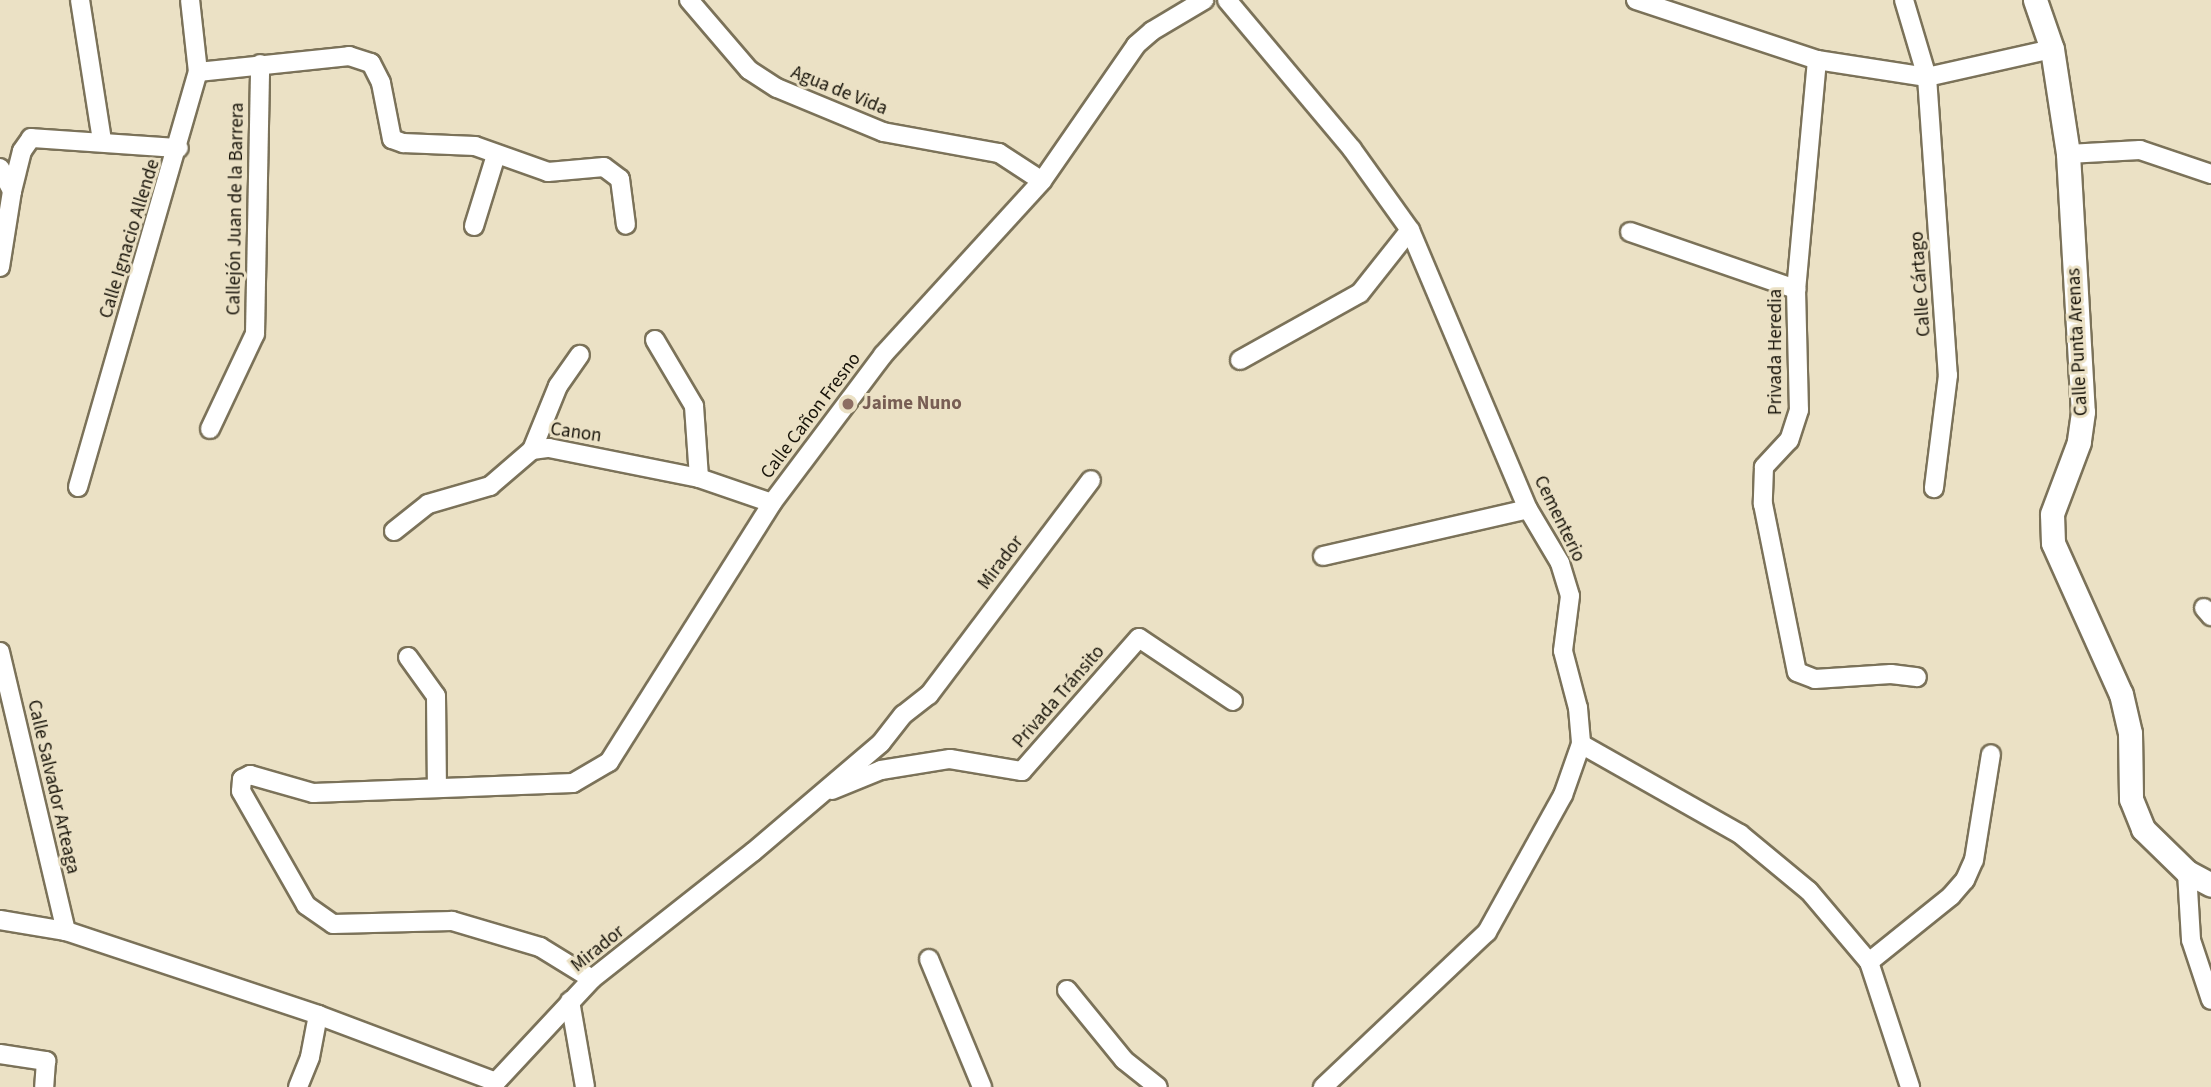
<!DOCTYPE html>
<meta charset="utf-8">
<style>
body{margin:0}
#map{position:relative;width:2211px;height:1087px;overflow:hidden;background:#ebe1c5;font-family:"Source Sans 3",sans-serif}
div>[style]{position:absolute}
.roads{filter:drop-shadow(2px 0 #7b7259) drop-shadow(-2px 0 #7b7259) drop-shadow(0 2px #7b7259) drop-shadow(0 -2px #7b7259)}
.minor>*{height:18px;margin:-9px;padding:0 9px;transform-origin:9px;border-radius:9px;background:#fff}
.tertiary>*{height:23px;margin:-11.5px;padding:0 11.5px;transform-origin:11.5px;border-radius:11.5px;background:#fff}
.dots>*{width:19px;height:19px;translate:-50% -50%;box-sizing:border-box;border:4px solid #ebe1c5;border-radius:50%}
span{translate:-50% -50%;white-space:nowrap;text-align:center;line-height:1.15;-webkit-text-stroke:6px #ebe1c5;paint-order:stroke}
.street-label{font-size:19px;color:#171309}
.education-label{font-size:19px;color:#785e54;font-weight:700}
.left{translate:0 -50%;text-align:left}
</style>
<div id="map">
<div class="roads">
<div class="minor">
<div style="left:80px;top:0;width:143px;rotate:81.1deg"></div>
<div style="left:689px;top:0;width:92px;rotate:49.4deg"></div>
<div style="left:749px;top:70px;width:33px;rotate:33deg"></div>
<div style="left:777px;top:88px;width:115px;rotate:22.5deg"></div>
<div style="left:883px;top:132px;width:118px;rotate:10.3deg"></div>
<div style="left:999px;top:153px;width:51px;rotate:33.1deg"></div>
<div style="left:1227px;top:0;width:194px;rotate:50deg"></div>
<div style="left:1352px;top:149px;width:100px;rotate:54.4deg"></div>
<div style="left:1410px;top:230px;width:303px;rotate:67.1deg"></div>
<div style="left:1528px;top:509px;width:63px;rotate:59.3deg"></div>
<div style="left:1560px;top:563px;width:34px;rotate:73deg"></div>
<div style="left:1570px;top:596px;width:55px;rotate:97.3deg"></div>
<div style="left:1563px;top:651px;width:59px;rotate:75.3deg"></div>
<div style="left:1578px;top:708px;width:36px;rotate:85deg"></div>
<div style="left:1581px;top:744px;width:54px;rotate:109.4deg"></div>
<div style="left:1563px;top:795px;width:157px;rotate:119deg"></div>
<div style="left:1487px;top:932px;width:226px;rotate:136.6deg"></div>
<div style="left:1636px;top:0;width:191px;rotate:18.3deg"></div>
<div style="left:1817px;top:60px;width:111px;rotate:8.8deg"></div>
<div style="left:1927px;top:77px;width:128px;rotate:-12.6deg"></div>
<div style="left:1904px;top:0;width:80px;rotate:73.4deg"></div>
<div style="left:1927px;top:77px;width:299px;rotate:86deg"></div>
<div style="left:1948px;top:375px;width:114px;rotate:97.1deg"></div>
<div style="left:1817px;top:60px;width:230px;rotate:95.2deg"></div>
<div style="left:1796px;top:289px;width:121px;rotate:88.6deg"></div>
<div style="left:1799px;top:410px;width:32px;rotate:108deg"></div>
<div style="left:1789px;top:440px;width:37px;rotate:133deg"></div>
<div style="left:1764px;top:467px;width:37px;rotate:92deg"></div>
<div style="left:1763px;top:504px;width:171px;rotate:78.6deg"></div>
<div style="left:1797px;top:672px;width:19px;rotate:21deg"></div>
<div style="left:1815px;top:679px;width:76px;rotate:-3.8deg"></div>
<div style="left:1891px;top:674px;width:26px;rotate:7deg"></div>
<div style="left:198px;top:72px;width:152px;rotate:-6deg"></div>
<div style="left:349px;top:56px;width:23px;rotate:18deg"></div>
<div style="left:371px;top:63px;width:22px;rotate:63deg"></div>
<div style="left:381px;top:83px;width:57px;rotate:78.9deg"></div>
<div style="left:392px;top:139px;width:12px;rotate:20deg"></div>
<div style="left:403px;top:143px;width:72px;rotate:2.4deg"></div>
<div style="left:475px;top:146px;width:77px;rotate:19.6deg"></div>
<div style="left:548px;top:172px;width:56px;rotate:-5.1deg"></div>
<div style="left:604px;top:167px;width:20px;rotate:37deg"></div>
<div style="left:620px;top:179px;width:46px;rotate:82.6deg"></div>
<div style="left:2068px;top:154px;width:72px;rotate:-3.2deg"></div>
<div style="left:2140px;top:150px;width:75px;rotate:18.7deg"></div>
<div style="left:0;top:168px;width:26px;rotate:62deg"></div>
<div style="left:474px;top:226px;width:74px;rotate:-72.8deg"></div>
<div style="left:1630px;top:232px;width:176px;rotate:19deg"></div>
<div style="left:0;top:267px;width:77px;rotate:-81deg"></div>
<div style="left:12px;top:191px;width:41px;rotate:-76deg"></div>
<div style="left:22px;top:151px;width:16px;rotate:-55deg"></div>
<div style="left:31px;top:138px;width:148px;rotate:3.9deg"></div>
<div style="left:655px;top:340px;width:77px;rotate:59.4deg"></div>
<div style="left:694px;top:406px;width:72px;rotate:86deg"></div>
<div style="left:1240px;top:360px;width:137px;rotate:-29.2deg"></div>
<div style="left:1360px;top:293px;width:80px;rotate:-51.6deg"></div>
<div style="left:210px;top:429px;width:105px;rotate:-64.7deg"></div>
<div style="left:255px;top:334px;width:270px;rotate:-88.9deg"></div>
<div style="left:532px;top:450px;width:69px;rotate:-67.9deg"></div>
<div style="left:558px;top:386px;width:38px;rotate:-55deg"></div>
<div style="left:78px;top:487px;width:432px;rotate:-73.9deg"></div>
<div style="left:198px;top:72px;width:72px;rotate:-96.3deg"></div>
<div style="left:394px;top:531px;width:43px;rotate:-38.5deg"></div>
<div style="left:428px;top:504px;width:65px;rotate:-16.2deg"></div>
<div style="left:490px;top:486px;width:55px;rotate:-40.6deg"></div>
<div style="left:532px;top:450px;width:17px;rotate:-7deg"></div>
<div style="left:549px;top:448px;width:153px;rotate:11.3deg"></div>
<div style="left:699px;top:478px;width:77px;rotate:18.9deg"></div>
<div style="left:1323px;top:556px;width:210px;rotate:-12.9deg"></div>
<div style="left:2204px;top:608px;width:11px;rotate:49deg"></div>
<div style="left:0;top:652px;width:287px;rotate:76.7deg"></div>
<div style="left:408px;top:657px;width:48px;rotate:54.3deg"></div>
<div style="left:436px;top:696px;width:92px;rotate:89.4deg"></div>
<div style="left:1581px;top:744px;width:183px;rotate:29.5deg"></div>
<div style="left:1740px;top:834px;width:89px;rotate:39.6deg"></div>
<div style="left:1809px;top:891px;width:93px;rotate:49.8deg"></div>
<div style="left:1869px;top:962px;width:132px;rotate:71.8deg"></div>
<div style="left:832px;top:790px;width:53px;rotate:-22.2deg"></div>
<div style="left:881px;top:770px;width:70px;rotate:-9.1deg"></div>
<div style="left:950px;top:759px;width:73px;rotate:9.5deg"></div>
<div style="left:1022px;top:771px;width:177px;rotate:-48.7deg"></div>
<div style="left:1139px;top:638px;width:113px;rotate:33.8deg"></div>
<div style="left:2187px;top:872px;width:68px;rotate:86.6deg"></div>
<div style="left:2191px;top:940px;width:63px;rotate:71.6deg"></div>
<div style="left:0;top:920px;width:67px;rotate:9.5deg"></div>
<div style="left:66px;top:931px;width:266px;rotate:18.4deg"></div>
<div style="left:318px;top:1015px;width:190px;rotate:20.6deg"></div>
<div style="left:496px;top:1082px;width:141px;rotate:-47deg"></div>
<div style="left:592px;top:979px;width:205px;rotate:-38.3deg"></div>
<div style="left:753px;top:852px;width:168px;rotate:-40.4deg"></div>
<div style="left:881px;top:743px;width:36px;rotate:-52deg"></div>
<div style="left:903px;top:715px;width:33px;rotate:-38deg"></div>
<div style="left:929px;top:695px;width:269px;rotate:-53deg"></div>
<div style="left:929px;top:959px;width:139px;rotate:67.5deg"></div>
<div style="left:1869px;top:962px;width:105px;rotate:-38.8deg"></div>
<div style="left:1951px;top:896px;width:21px;rotate:-49deg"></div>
<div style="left:1965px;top:880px;width:22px;rotate:-66deg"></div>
<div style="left:1974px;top:860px;width:107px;rotate:-80.9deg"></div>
<div style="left:592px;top:979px;width:61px;rotate:-148.4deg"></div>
<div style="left:540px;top:947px;width:92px;rotate:-163.5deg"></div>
<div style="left:452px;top:921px;width:119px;rotate:178.6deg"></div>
<div style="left:333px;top:924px;width:33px;rotate:-145deg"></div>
<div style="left:306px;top:905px;width:131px;rotate:-119.7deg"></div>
<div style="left:241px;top:791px;width:12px;rotate:-85deg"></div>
<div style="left:242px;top:779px;width:9px;rotate:-27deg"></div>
<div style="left:250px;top:775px;width:66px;rotate:15.9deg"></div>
<div style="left:313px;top:793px;width:260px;rotate:-2.2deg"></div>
<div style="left:573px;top:783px;width:42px;rotate:-30.3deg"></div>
<div style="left:609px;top:762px;width:306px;rotate:-57.8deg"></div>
<div style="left:772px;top:503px;width:185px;rotate:-53.1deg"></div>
<div style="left:883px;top:355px;width:236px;rotate:-47.6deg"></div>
<div style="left:1042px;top:181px;width:165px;rotate:-55.3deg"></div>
<div style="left:1136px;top:45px;width:21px;rotate:-41deg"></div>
<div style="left:1152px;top:31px;width:61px;rotate:-30.8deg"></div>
<div style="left:1067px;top:990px;width:90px;rotate:50.8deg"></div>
<div style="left:1124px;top:1060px;width:43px;rotate:38.5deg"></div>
<div style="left:570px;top:1001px;width:87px;rotate:80.1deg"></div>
<div style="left:0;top:1054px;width:47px;rotate:8.7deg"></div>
<div style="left:46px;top:1061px;width:26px;rotate:94deg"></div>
<div style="left:298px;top:1087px;width:32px;rotate:-68deg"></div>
<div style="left:310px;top:1057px;width:43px;rotate:-79.2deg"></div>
</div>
<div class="tertiary">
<div style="left:2035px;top:0;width:52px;rotate:70.9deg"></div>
<div style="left:2052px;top:49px;width:106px;rotate:81.3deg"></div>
<div style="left:2068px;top:154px;width:258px;rotate:86.7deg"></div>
<div style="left:2083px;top:412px;width:30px;rotate:98deg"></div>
<div style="left:2079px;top:442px;width:77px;rotate:110.6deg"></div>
<div style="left:2052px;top:514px;width:29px;rotate:88deg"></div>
<div style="left:2053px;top:543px;width:166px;rotate:65.8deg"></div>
<div style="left:2121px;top:694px;width:40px;rotate:77deg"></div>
<div style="left:2130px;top:733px;width:66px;rotate:89.1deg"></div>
<div style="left:2131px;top:799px;width:32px;rotate:68deg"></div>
<div style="left:2143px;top:829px;width:62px;rotate:44.3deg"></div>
<div style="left:2187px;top:872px;width:27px;rotate:28deg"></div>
</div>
</div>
<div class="dots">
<div style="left:848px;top:404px;background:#8d6e63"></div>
</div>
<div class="street-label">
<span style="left:839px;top:91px;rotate:22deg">Agua de Vida</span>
<span style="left:236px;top:209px;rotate:-89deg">Callejón Juan de la Barrera</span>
<span style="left:130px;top:239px;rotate:-73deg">Calle Ignacio Allende</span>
<span style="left:1921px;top:284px;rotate:-94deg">Calle Cártago</span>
<span style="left:2078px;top:342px;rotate:-93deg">Calle Punta Arenas</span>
<span style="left:1776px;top:352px;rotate:-90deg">Privada Heredia</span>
<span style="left:811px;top:416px;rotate:-53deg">Calle Cañon Fresno</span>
<span style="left:576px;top:433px;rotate:8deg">Canon</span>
<span style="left:1559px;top:519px;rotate:64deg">Cementerio</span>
<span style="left:1001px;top:563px;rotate:-53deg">Mirador</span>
<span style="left:1059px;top:697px;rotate:-49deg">Privada Tránsito</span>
<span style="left:53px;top:787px;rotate:77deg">Calle Salvador Arteaga</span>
<span style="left:598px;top:949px;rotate:-39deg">Mirador</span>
</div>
<div class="education-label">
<span class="left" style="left:862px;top:404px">Jaime Nuno</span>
</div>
</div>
